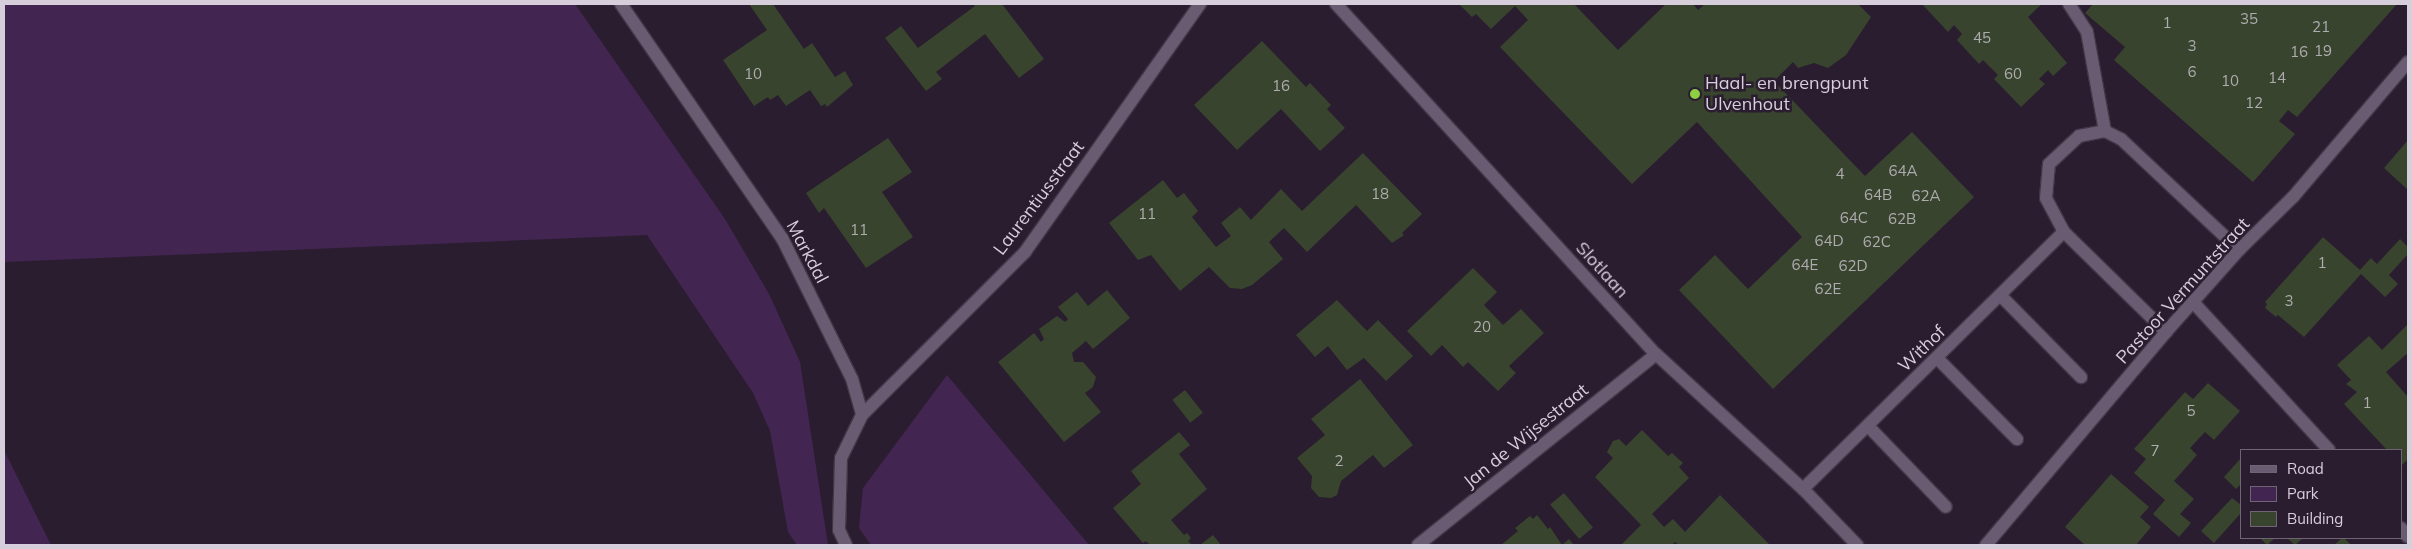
<!DOCTYPE html>
<style>
body{margin:0}
#map{position:relative;width:2412px;height:549px;overflow:hidden;background:#2a1d30;font-family:Mulish,sans-serif}
div>[style]{position:absolute}
.green>*{inset:0;background:#432551}
.building>*{inset:0;background:#38442d;transform-origin:0 0}
.roads{filter:drop-shadow(1px 0 #413747) drop-shadow(-1px 0 #413747) drop-shadow(0 1px #413747) drop-shadow(0 -1px #413747)}
.service>*{height:12px;margin:-6px;padding:0 6px;transform-origin:6px;border-radius:6px;background:#695b71}
.pedestrian>*{height:12px;margin:-6px;padding:0 6px;transform-origin:6px;border-radius:6px;background:#695b71}
.minor>*{height:12px;margin:-6px;padding:0 6px;transform-origin:6px;border-radius:6px;background:#695b71}
.dots>*{width:14px;height:14px;translate:-50% -50%;box-sizing:border-box;border:2px solid #2a1d30;border-radius:50%}
span{translate:-50% -50%;white-space:nowrap;text-align:center;line-height:1.15;-webkit-text-stroke:5px #2a1d30;paint-order:stroke}
.number-label{font-size:15px;color:#aeacb0}
.number-label span{-webkit-text-stroke-width:0}
.poi-label{font-size:18px;color:#d6cedb}
.left{translate:0 -50%;text-align:left}
.street-label{font-size:18px;color:#d6cedb}
.frame{position:absolute;inset:0;border:5px solid #d6cedb;pointer-events:none}
.legend{position:absolute;left:2240px;top:449px;width:162px;height:90px;box-sizing:border-box;background:#2a1d30;border:1px solid #6f6474;margin:0;padding:6px 9px;list-style:none;font-size:15px;color:#d6cedb}
.legend li{display:flex;align-items:center;gap:10px;height:25px}
.legend b{width:25px;border:1px solid #6f6474}
</style>
<div id="map">
<div class="green">
<div style="clip-path:polygon(4px 4px,575px 4px,725px 219px,769px 294px,800px 362px,828px 545px,797px 545px,788px 532px,770px 431px,753px 393px,647px 235px,4px 262px)"></div>
<div style="clip-path:polygon(947px 375px,1089px 545px,871px 545px,859px 528px,863px 488px)"></div>
<div style="clip-path:polygon(4px 450px,51px 545px,4px 545px)"></div>
</div>
<div class="building">
<div style="clip-path:polygon(749px 4px,773px 4px,804px 49px,812px 43px,835px 77px,845px 71px,853px 85px,827px 107px,825px 104px,821px 106px,810px 90px,786px 106px,778px 95px,770px 100px,768px 97px,754px 106px,723px 60px,767px 30px)"></div>
<div style="clip-path:polygon(973px 4px,1002px 4px,1044px 59px,1019px 78px,985px 34px,936px 72px,942px 79px,926px 91px,885px 38px,901px 26px,918px 48px,975px 6px)"></div>
<div style="clip-path:polygon(1459px 4px,1577px 4px,1575px 5px,1618px 50px,1666px 4px,1693px 4px,1698px 10px,1705px 4px,1858px 4px,1871px 17px,1846px 55px,1828px 68px,1814px 63px,1798px 68px,1793px 62px,1774px 81px,1865px 176px,1912px 132px,1974px 197px,1773px 389px,1679px 290px,1715px 255px,1748px 289px,1802px 237px,1697px 122px,1632px 184px,1500px 47px,1528px 20px,1515px 6px,1491px 29px,1476px 14px,1472px 17px)"></div>
<div style="clip-path:polygon(1922px 4px,2042px 4px,2028px 17px,2067px 63px,2053px 76px,2048px 70px,2039px 79px,2045px 84px,2021px 107px,1994px 79px,1998px 75px,1983px 60px,1979px 64px,1957px 40px,1962px 34px,1954px 25px,1948px 32px)"></div>
<div style="clip-path:polygon(2093px 4px,2397px 4px,2297px 117px,2288px 110px,2279px 121px,2295px 134px,2253px 182px,2114px 60px,2125px 47px,2085px 13px)"></div>
<div style="clip-path:polygon(1262px 41px,1306px 87px,1310px 83px,1331px 105px,1327px 109px,1345px 128px,1320px 151px,1281px 109px,1237px 150px,1194px 105px)"></div>
<div style="clip-path:polygon(888px 138px,912px 172px,882px 192px,913px 237px,866px 268px,824px 208px,819px 213px,806px 193px)"></div>
<div style="clip-path:polygon(2408px 140px,2408px 190px,2384px 168px)"></div>
<div style="clip-path:polygon(1363px 153px,1422px 214px,1402px 233px,1404px 235px,1392px 243px,1356px 205px,1307px 252px,1284px 228px,1269px 242px,1283px 259px,1252px 285px,1242px 289px,1230px 288px,1209px 267px,1180px 291px,1151px 255px,1138px 260px,1109px 223px,1163px 180px,1177px 198px,1184px 193px,1198px 211px,1192px 217px,1216px 247px,1231px 236px,1221px 223px,1240px 207px,1251px 220px,1281px 189px,1302px 211px)"></div>
<div style="clip-path:polygon(2323px 237px,2360px 270px,2371px 258px,2377px 264px,2400px 239px,2408px 247px,2408px 254px,2389px 275px,2398px 284px,2385px 297px,2361px 274px,2304px 337px,2278px 315px,2276px 317px,2265px 308px,2267px 304px,2265px 302px)"></div>
<div style="clip-path:polygon(1473px 268px,1497px 292px,1484px 305px,1503px 325px,1521px 309px,1544px 333px,1509px 366px,1516px 373px,1498px 391px,1468px 362px,1463px 367px,1442px 345px,1431px 356px,1407px 331px)"></div>
<div style="clip-path:polygon(1107px 290px,1130px 318px,1093px 349px,1086px 341px,1072px 353px,1074px 362px,1083px 362px,1096px 377px,1093px 387px,1085px 393px,1101px 412px,1064px 442px,998px 362px,1034px 333px,1041px 342px,1044px 339px,1039px 329px,1057px 316px,1065px 322px,1068px 319px,1058px 307px,1077px 292px,1088px 306px)"></div>
<div style="clip-path:polygon(1337px 300px,1367px 331px,1378px 320px,1413px 356px,1386px 381px,1364px 358px,1347px 370px,1328px 346px,1315px 357px,1296px 335px)"></div>
<div style="clip-path:polygon(2408px 324px,2408px 353px,2386px 372px,2408px 397px,2408px 459px,2401px 466px,2401px 450px,2387px 450px,2344px 404px,2357px 392px,2346px 384px,2351px 380px,2337px 365px,2369px 336px,2382px 350px)"></div>
<div style="clip-path:polygon(1360px 379px,1413px 445px,1384px 468px,1373px 455px,1341px 481px,1337px 495px,1331px 498px,1319px 497px,1311px 488px,1312px 476px,1297px 458px,1325px 435px,1311px 419px)"></div>
<div style="clip-path:polygon(2208px 383px,2240px 411px,2214px 440px,2205px 432px,2190px 448px,2197px 455px,2174px 481px,2194px 499px,2180px 514px,2191px 523px,2179px 537px,2153px 514px,2165px 500px,2134px 473px,2146px 459px,2134px 449px,2185px 392px,2193px 399px)"></div>
<div style="left:1185px;top:390px;width:29px;height:16px;rotate:52deg"></div>
<div style="clip-path:polygon(1642px 430px,1668px 456px,1672px 453px,1683px 463px,1679px 467px,1689px 478px,1652px 514px,1664px 527px,1673px 519px,1685px 532px,1720px 495px,1769px 544px,1679px 545px,1675px 542px,1672px 545px,1621px 545px,1641px 525px,1595px 477px,1613px 458px,1607px 452px,1613px 441px,1619px 439px,1626px 446px)"></div>
<div style="clip-path:polygon(1179px 432px,1190px 445px,1179px 454px,1207px 489px,1171px 520px,1184px 535px,1187px 533px,1191px 538px,1188px 541px,1192px 545px,1150px 545px,1146px 541px,1143px 543px,1113px 508px,1141px 484px,1131px 471px)"></div>
<div style="clip-path:polygon(2241px 458px,2241px 484px,2236px 489px,2224px 477px)"></div>
<div style="clip-path:polygon(2111px 474px,2149px 507px,2140px 517px,2151px 527px,2136px 545px,2085px 545px,2065px 527px)"></div>
<div style="left:1564px;top:493px;width:45px;height:18px;rotate:50deg"></div>
<div style="clip-path:polygon(2232px 498px,2241px 505px,2241px 513px,2214px 543px,2201px 531px)"></div>
<div style="clip-path:polygon(1537px 515px,1548px 529px,1550px 527px,1562px 545px,1569px 539px,1574px 545px,1501px 545px,1518px 531px,1515px 528px,1530px 516px,1533px 519px)"></div>
<div style="clip-path:polygon(1213px 535px,1221px 545px,1200px 545px)"></div>
<div style="clip-path:polygon(2260px 538px,2275px 538px,2267px 545px)"></div>
<div style="clip-path:polygon(2287px 538px,2303px 538px,2295px 545px)"></div>
<div style="clip-path:polygon(2342px 538px,2344px 538px,2351px 545px,2334px 545px)"></div>
</div>
<div class="roads">
<div class="service">
<div style="left:2001px;top:296px;width:114px;rotate:45.4deg"></div>
<div style="left:1937px;top:358px;width:114px;rotate:45.4deg"></div>
<div style="left:1868px;top:426px;width:112px;rotate:46.1deg"></div>
</div>
<div class="pedestrian">
<div style="left:2069px;top:4px;width:33px;rotate:57deg"></div>
<div style="left:2087px;top:32px;width:101px;rotate:79.7deg"></div>
</div>
<div class="minor">
<div style="left:621px;top:4px;width:284px;rotate:55.5deg"></div>
<div style="left:782px;top:238px;width:157px;rotate:63.6deg"></div>
<div style="left:852px;top:379px;width:37px;rotate:74deg"></div>
<div style="left:862px;top:415px;width:48px;rotate:116deg"></div>
<div style="left:841px;top:458px;width:72px;rotate:91.6deg"></div>
<div style="left:839px;top:530px;width:17px;rotate:65deg"></div>
<div style="left:1336px;top:4px;width:474px;rotate:47.6deg"></div>
<div style="left:1656px;top:354px;width:200px;rotate:42.6deg"></div>
<div style="left:1803px;top:489px;width:78px;rotate:46deg"></div>
<div style="left:2064px;top:232px;width:143px;rotate:44.4deg"></div>
<div style="left:2193px;top:302px;width:201px;rotate:47.4deg"></div>
<div style="left:862px;top:415px;width:231px;rotate:-45deg"></div>
<div style="left:1025px;top:252px;width:304px;rotate:-54.8deg"></div>
<div style="left:1803px;top:489px;width:366px;rotate:-44.6deg"></div>
<div style="left:2064px;top:232px;width:38px;rotate:-118deg"></div>
<div style="left:2046px;top:198px;width:34px;rotate:-85deg"></div>
<div style="left:2049px;top:164px;width:41px;rotate:-43deg"></div>
<div style="left:2079px;top:136px;width:26px;rotate:-11deg"></div>
<div style="left:2105px;top:131px;width:18px;rotate:27deg"></div>
<div style="left:2121px;top:139px;width:162px;rotate:43.2deg"></div>
<div style="left:2401px;top:528px;width:11px;rotate:52deg"></div>
<div style="left:1418px;top:545px;width:305px;rotate:-38.7deg"></div>
<div style="left:1986px;top:545px;width:279px;rotate:-49.8deg"></div>
<div style="left:2166px;top:332px;width:110px;rotate:-48.3deg"></div>
<div style="left:2239px;top:250px;width:76px;rotate:-44.5deg"></div>
<div style="left:2293px;top:197px;width:177px;rotate:-49.6deg"></div>
</div>
</div>
<div class="dots">
<div style="left:1695px;top:94px;background:#8ece43"></div>
</div>
<div class="number-label">
<span style="left:2249px;top:19px">35</span>
<span style="left:2167px;top:23px">1</span>
<span style="left:2321px;top:27px">21</span>
<span style="left:1982px;top:38px">45</span>
<span style="left:2192px;top:46px">3</span>
<span style="left:2323px;top:51px">19</span>
<span style="left:2299px;top:52px">16</span>
<span style="left:2192px;top:72px">6</span>
<span style="left:753px;top:74px">10</span>
<span style="left:2013px;top:74px">60</span>
<span style="left:2277px;top:78px">14</span>
<span style="left:2230px;top:81px">10</span>
<span style="left:1281px;top:86px">16</span>
<span style="left:2254px;top:103px">12</span>
<span style="left:1903px;top:171px">64A</span>
<span style="left:1840px;top:174px">4</span>
<span style="left:1380px;top:194px">18</span>
<span style="left:1878px;top:195px">64B</span>
<span style="left:1926px;top:196px">62A</span>
<span style="left:1147px;top:214px">11</span>
<span style="left:1854px;top:218px">64C</span>
<span style="left:1902px;top:219px">62B</span>
<span style="left:859px;top:230px">11</span>
<span style="left:1829px;top:241px">64D</span>
<span style="left:1877px;top:242px">62C</span>
<span style="left:2322px;top:263px">1</span>
<span style="left:1805px;top:265px">64E</span>
<span style="left:1853px;top:266px">62D</span>
<span style="left:1828px;top:289px">62E</span>
<span style="left:2289px;top:301px">3</span>
<span style="left:1482px;top:327px">20</span>
<span style="left:2367px;top:403px">1</span>
<span style="left:2191px;top:411px">5</span>
<span style="left:2155px;top:451px">7</span>
<span style="left:1339px;top:461px">2</span>
</div>
<div class="poi-label">
<span class="left" style="left:1705px;top:94px">Haal- en brengpunt<br>Ulvenhout</span>
</div>
<div class="street-label">
<span style="left:1039px;top:198px;rotate:-53deg">Laurentiusstraat</span>
<span style="left:807px;top:252px;rotate:62deg">Markdal</span>
<span style="left:1602px;top:270px;rotate:48deg">Slotlaan</span>
<span style="left:2183px;top:291px;rotate:-48deg">Pastoor Vermuntstraat</span>
<span style="left:1922px;top:349px;rotate:-44deg">Withof</span>
<span style="left:1526px;top:436px;rotate:-39deg">Jan de Wijsestraat</span>
</div>
<div class="frame"></div>
<ul class="legend">
<li><b style="height:6px;background:#695b71"></b>Road</li>
<li><b style="height:14px;background:#432551"></b>Park</li>
<li><b style="height:14px;background:#38442d"></b>Building</li>
</ul>
</div>
